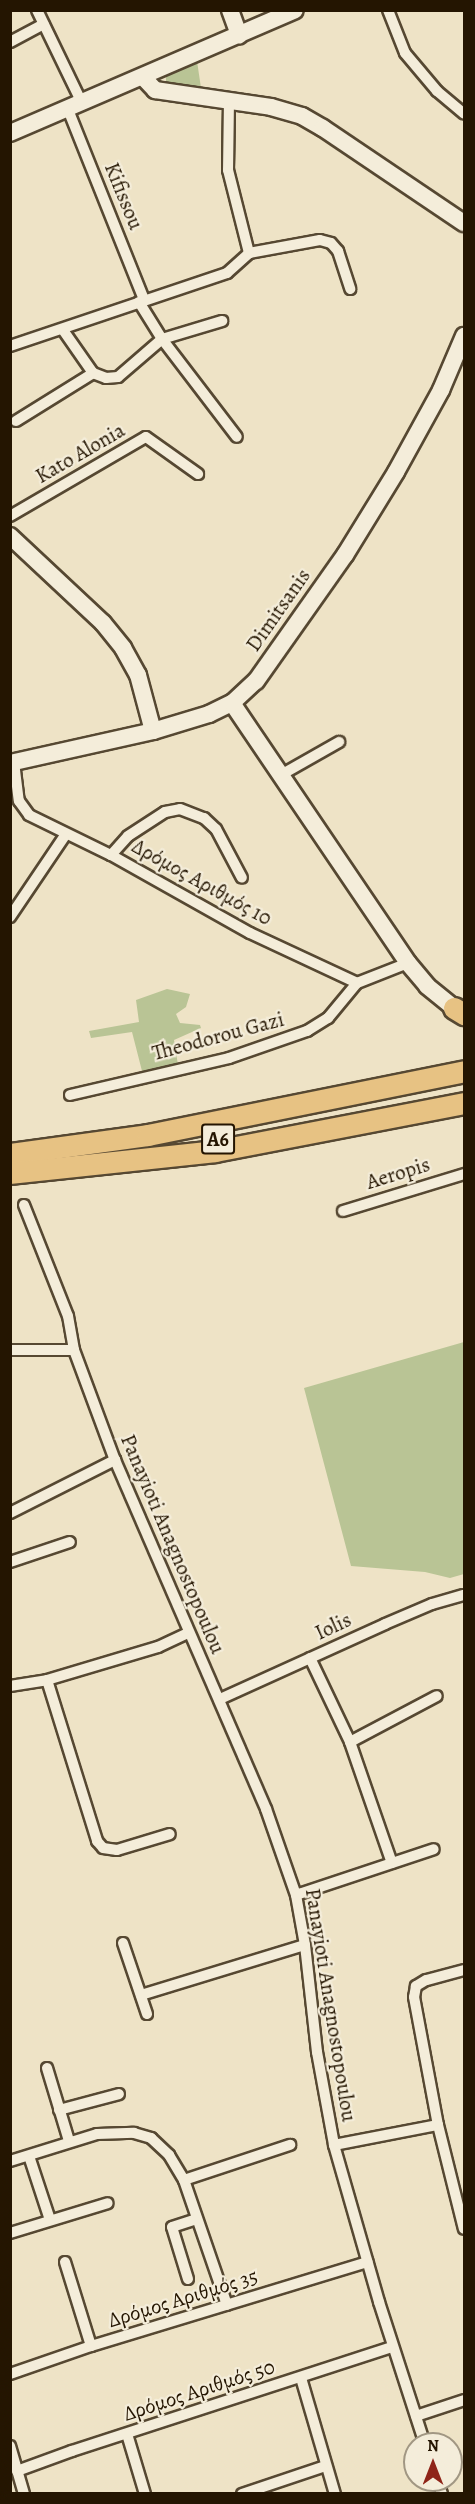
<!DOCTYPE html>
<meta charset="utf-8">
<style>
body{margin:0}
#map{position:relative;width:475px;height:2504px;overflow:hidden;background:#eee3c6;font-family:Alegreya,serif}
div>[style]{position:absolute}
.green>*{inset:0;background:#b9c495}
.roads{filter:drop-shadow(2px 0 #564832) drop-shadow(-2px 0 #564832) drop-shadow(0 2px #564832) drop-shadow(0 -2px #564832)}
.street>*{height:10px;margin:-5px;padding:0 5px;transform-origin:5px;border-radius:5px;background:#f4edda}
.secondary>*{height:16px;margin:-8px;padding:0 8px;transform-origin:8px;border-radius:8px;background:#f4edda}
.highway>*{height:21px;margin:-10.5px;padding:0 10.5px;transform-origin:10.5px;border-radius:10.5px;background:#e7c283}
span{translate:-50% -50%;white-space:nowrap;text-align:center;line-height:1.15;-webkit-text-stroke:4.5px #f4edda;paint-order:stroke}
.shield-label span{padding:2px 4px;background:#f4edda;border:2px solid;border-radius:4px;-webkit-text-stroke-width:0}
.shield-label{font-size:20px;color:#241501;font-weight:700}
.street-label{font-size:21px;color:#241501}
.frame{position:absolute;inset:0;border:12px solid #241501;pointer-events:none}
.north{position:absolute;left:403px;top:2432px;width:60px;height:60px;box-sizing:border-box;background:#f4edda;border:2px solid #a19783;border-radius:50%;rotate:0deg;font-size:16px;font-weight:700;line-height:24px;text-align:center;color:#241501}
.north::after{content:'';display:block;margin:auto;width:21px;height:27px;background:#8f2418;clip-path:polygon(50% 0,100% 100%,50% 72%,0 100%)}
</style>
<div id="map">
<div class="green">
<div style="clip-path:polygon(197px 61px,201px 88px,166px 85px,166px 75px)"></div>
<div style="clip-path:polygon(167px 989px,190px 994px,186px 1007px,176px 1014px,180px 1023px,200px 1025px,201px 1028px,174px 1040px,178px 1065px,142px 1071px,132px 1032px,91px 1038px,89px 1031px,139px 1022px,136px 1000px)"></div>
<div style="clip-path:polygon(464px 1342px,464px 1574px,450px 1578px,425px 1572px,351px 1566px,304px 1388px)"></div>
</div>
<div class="roads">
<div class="street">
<div style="left:37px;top:10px;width:101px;rotate:64.2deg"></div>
<div style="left:388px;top:10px;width:46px;rotate:68.4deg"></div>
<div style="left:405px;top:53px;width:50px;rotate:49.9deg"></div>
<div style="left:437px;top:91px;width:35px;rotate:40deg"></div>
<div style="left:10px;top:42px;width:38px;rotate:-28deg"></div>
<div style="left:229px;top:100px;width:70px;rotate:90.8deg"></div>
<div style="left:228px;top:170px;width:86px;rotate:75.8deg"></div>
<div style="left:67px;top:107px;width:208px;rotate:68.2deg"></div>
<div style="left:139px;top:302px;width:44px;rotate:58.1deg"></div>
<div style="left:162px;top:339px;width:123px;rotate:52.6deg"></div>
<div style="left:63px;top:330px;width:52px;rotate:55.1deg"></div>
<div style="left:93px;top:373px;width:14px;rotate:21deg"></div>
<div style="left:106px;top:378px;width:12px;rotate:-5deg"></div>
<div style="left:118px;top:377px;width:58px;rotate:-40.8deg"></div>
<div style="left:162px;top:339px;width:63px;rotate:-16.7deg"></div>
<div style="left:10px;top:346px;width:229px;rotate:-18.6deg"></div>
<div style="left:227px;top:273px;width:30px;rotate:-42deg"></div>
<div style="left:249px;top:253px;width:72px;rotate:-10.4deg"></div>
<div style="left:320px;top:240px;width:11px;rotate:15deg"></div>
<div style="left:331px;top:243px;width:11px;rotate:49deg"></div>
<div style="left:338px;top:251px;width:40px;rotate:72deg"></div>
<div style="left:16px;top:421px;width:91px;rotate:-31.9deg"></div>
<div style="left:10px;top:516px;width:157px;rotate:-30.2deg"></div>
<div style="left:146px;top:437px;width:64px;rotate:35.4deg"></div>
<div style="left:14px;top:762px;width:39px;rotate:83deg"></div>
<div style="left:19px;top:801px;width:17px;rotate:54deg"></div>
<div style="left:29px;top:815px;width:91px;rotate:26deg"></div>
<div style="left:111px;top:855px;width:159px;rotate:29.3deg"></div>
<div style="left:250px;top:933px;width:118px;rotate:25deg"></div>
<div style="left:357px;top:983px;width:55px;rotate:-21.4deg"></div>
<div style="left:281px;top:775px;width:67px;rotate:-29.6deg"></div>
<div style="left:111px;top:855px;width:25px;rotate:-48deg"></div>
<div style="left:128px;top:836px;width:44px;rotate:-33deg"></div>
<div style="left:165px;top:812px;width:15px;rotate:-11deg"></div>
<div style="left:180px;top:809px;width:26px;rotate:21deg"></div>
<div style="left:204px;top:818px;width:16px;rotate:43deg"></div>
<div style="left:216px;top:829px;width:55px;rotate:62deg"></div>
<div style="left:10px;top:917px;width:100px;rotate:-56deg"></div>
<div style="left:70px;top:1095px;width:163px;rotate:-13.1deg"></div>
<div style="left:229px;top:1058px;width:83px;rotate:-19.1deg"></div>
<div style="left:307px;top:1031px;width:25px;rotate:-32deg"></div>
<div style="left:328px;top:1018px;width:45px;rotate:-50.4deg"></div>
<div style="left:24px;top:1205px;width:119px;rotate:68.4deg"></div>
<div style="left:68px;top:1316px;width:35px;rotate:80deg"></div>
<div style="left:74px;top:1350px;width:117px;rotate:69.6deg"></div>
<div style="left:115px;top:1460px;width:380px;rotate:66.6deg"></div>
<div style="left:266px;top:1809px;width:91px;rotate:70.8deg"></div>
<div style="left:296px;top:1895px;width:51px;rotate:79.8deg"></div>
<div style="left:305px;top:1945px;width:108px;rotate:83.6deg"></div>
<div style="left:317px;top:2052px;width:95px;rotate:79.6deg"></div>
<div style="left:334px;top:2145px;width:163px;rotate:74deg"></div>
<div style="left:379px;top:2302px;width:149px;rotate:72.1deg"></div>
<div style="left:343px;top:1211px;width:127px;rotate:-17deg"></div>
<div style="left:10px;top:1350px;width:64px"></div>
<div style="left:10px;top:1513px;width:118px;rotate:-26.8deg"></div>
<div style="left:10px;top:1562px;width:63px;rotate:-18.4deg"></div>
<div style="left:310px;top:1658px;width:93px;rotate:64.5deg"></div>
<div style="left:350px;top:1742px;width:128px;rotate:70.9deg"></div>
<div style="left:47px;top:1680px;width:169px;rotate:72.7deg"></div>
<div style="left:97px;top:1841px;width:9px;rotate:49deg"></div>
<div style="left:103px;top:1848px;width:14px;rotate:8deg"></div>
<div style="left:117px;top:1850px;width:55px;rotate:-16.8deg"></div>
<div style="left:10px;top:1686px;width:37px;rotate:-9deg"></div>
<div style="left:47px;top:1680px;width:116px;rotate:-16.6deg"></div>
<div style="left:158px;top:1647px;width:33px;rotate:-25deg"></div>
<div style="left:220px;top:1699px;width:181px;rotate:-24.4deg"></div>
<div style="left:385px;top:1624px;width:51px;rotate:-23.1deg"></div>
<div style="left:432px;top:1604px;width:33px;rotate:-16deg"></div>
<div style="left:350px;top:1742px;width:98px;rotate:-27.9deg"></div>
<div style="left:296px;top:1895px;width:145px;rotate:-18.4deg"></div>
<div style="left:123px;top:1943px;width:75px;rotate:71.3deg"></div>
<div style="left:464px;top:1970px;width:39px;rotate:165deg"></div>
<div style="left:426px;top:1980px;width:12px;rotate:149deg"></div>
<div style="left:416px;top:1986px;width:11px;rotate:100deg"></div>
<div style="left:414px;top:1997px;width:130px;rotate:79.4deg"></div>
<div style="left:438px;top:2125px;width:107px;rotate:76deg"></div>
<div style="left:141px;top:1995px;width:171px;rotate:-17deg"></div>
<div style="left:47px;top:2068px;width:76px;rotate:73.2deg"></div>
<div style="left:59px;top:2110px;width:62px;rotate:-14.9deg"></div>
<div style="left:334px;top:2145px;width:106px;rotate:-10.9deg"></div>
<div style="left:29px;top:2156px;width:67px;rotate:71.8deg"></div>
<div style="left:10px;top:2161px;width:91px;rotate:-17.2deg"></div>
<div style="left:97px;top:2134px;width:37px;rotate:-2deg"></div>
<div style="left:134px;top:2133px;width:18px;rotate:16deg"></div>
<div style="left:151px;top:2138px;width:25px;rotate:43deg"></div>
<div style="left:169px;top:2155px;width:29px;rotate:59deg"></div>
<div style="left:184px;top:2180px;width:132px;rotate:71deg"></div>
<div style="left:184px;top:2180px;width:112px;rotate:-18.3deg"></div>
<div style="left:10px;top:2233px;width:102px;rotate:-17deg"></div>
<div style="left:65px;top:2262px;width:88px;rotate:72.8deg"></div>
<div style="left:188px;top:2279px;width:54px;rotate:-107.1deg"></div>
<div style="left:172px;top:2227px;width:26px;rotate:-18deg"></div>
<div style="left:10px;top:2374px;width:86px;rotate:-19.1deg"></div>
<div style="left:91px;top:2346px;width:289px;rotate:-16.9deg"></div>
<div style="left:301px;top:2378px;width:121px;rotate:73.7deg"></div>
<div style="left:416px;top:2416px;width:51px;rotate:-18.4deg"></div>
<div style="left:127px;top:2434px;width:63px;rotate:73.3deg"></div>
<div style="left:10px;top:2446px;width:50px;rotate:73.7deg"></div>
<div style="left:17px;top:2471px;width:59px;rotate:-20deg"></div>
<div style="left:72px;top:2451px;width:337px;rotate:-18deg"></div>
<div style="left:437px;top:2480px;width:15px;rotate:70deg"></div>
<div style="left:242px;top:2494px;width:88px;rotate:-18.6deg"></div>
</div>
<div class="secondary">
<div style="left:230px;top:10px;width:27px;rotate:70deg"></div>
<div style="left:143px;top:77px;width:18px;rotate:47deg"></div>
<div style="left:155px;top:90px;width:117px;rotate:8.3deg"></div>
<div style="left:271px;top:107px;width:32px;rotate:16deg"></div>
<div style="left:302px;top:116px;width:24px;rotate:30deg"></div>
<div style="left:323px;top:128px;width:170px;rotate:34deg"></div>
<div style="left:10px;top:133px;width:310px;rotate:-23.3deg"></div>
<div style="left:10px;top:536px;width:127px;rotate:43.1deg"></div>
<div style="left:103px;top:623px;width:32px;rotate:51deg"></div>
<div style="left:123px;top:648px;width:31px;rotate:61deg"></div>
<div style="left:138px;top:675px;width:58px;rotate:75deg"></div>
<div style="left:232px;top:703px;width:314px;rotate:55.9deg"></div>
<div style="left:408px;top:963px;width:30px;rotate:50deg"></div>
<div style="left:427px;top:986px;width:35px;rotate:39deg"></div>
<div style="left:10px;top:763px;width:147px;rotate:-12.6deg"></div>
<div style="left:153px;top:731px;width:59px;rotate:-16.9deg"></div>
<div style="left:209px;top:714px;width:25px;rotate:-26deg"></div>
<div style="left:232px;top:703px;width:33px;rotate:-43deg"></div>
<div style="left:256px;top:681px;width:154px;rotate:-54.8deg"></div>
<div style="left:345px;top:555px;width:97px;rotate:-58.4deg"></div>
<div style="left:396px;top:472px;width:94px;rotate:-61.2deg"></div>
<div style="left:441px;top:390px;width:59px;rotate:-66.9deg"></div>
</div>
<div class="highway">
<div style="left:454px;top:1008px;width:12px;rotate:31deg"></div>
<div style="left:10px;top:1154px;width:139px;rotate:-7.8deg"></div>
<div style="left:148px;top:1135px;width:322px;rotate:-11.4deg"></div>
<div style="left:10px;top:1173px;width:206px;rotate:-6.1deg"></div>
<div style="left:215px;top:1151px;width:254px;rotate:-10.9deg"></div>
</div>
</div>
<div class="shield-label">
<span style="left:218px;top:1139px">A6</span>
</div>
<div class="street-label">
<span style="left:124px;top:196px;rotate:68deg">Kifissou</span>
<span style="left:80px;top:453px;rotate:-30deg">Kato Alonia</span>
<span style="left:278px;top:610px;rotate:-55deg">Dimitsanis</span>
<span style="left:202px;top:882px;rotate:29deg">Δρόμος Αριθμός 10</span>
<span style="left:218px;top:1036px;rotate:-15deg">Theodorou Gazi</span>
<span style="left:398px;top:1173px;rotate:-17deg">Aeropis</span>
<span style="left:173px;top:1544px;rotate:67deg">Panayioti Anagnostopoulou</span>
<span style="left:333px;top:1626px;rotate:-25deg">Iolis</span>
<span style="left:331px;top:2005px;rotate:81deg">Panayioti Anagnostopoulou</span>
<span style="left:183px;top:2298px;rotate:-17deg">Δρόμος Αριθμός 35</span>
<span style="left:199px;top:2390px;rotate:-18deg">Δρόμος Αριθμός 50</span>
</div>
<div class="frame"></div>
<div class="north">N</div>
</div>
